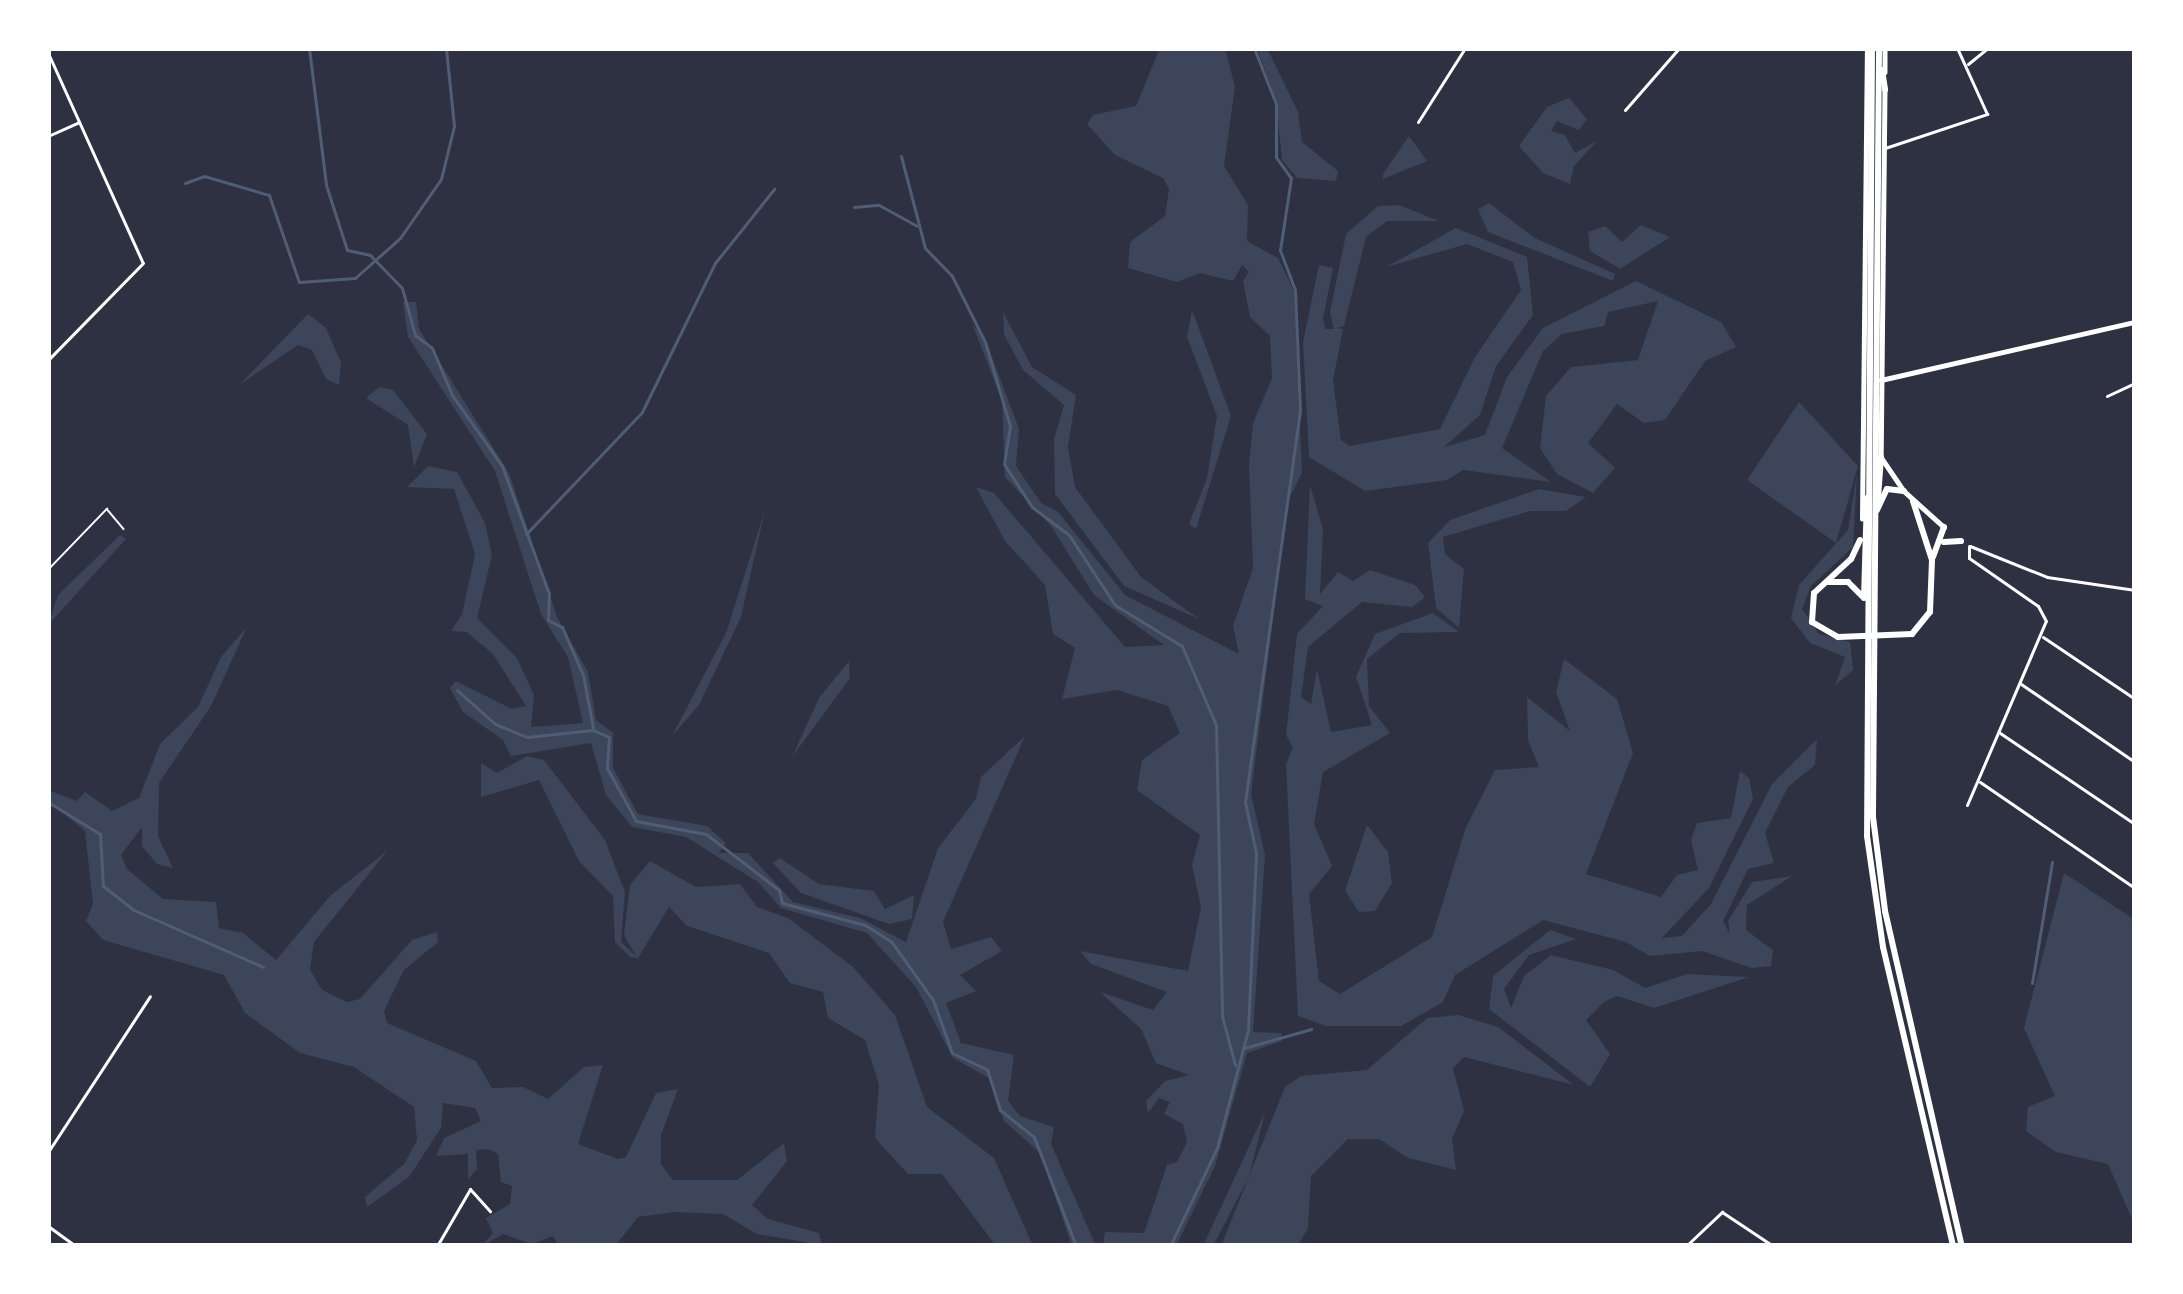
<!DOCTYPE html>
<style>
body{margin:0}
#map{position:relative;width:2183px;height:1294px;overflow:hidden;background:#2d3142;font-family:"Nunito Sans",sans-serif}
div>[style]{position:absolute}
.green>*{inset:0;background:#3c4559}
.stream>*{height:3px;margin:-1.5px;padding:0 1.5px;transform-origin:1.5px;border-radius:1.5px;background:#4f5d75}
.path>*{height:1.5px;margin:-0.75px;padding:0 0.75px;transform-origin:0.75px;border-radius:0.75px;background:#fff}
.minor>*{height:3px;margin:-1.5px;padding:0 1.5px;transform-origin:1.5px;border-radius:1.5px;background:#fff}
.tertiary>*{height:4.5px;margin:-2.25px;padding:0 2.25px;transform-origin:2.25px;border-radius:2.25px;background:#fff}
.trunk>*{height:6px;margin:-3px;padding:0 3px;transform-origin:3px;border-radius:3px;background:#fff}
span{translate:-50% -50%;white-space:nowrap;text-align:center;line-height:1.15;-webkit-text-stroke:12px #fff;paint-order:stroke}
.frame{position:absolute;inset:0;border:51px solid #fff;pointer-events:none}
</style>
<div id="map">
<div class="green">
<div style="clip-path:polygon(1160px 48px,1225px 48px,1235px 87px,1224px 166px,1248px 205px,1247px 241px,1278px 258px,1294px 291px,1302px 473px,1288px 500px,1251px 794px,1265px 855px,1253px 1032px,1281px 1033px,1282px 1041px,1247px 1053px,1215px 1166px,1176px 1246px,1103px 1246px,1105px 1232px,1144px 1233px,1167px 1165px,1177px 1162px,1187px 1142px,1183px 1124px,1164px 1114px,1170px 1102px,1159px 1098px,1148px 1113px,1146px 1101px,1165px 1081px,1189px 1075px,1156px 1063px,1141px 1029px,1100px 992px,1153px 1010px,1167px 992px,1091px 964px,1080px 951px,1188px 971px,1201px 907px,1192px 865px,1200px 835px,1137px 790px,1142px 760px,1180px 733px,1168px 706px,1117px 690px,1062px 699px,1075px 648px,1053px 634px,1045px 585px,1005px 541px,976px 487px,994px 493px,1125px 647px,1164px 645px,1094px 595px,1051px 526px,1005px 477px,1002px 401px,972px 323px,986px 341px,1019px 429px,1016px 466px,1041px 503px,1058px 512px,1125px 595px,1239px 654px,1233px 626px,1253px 568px,1249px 465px,1253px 423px,1272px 378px,1270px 336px,1250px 317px,1243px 281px,1249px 272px,1242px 265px,1233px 281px,1200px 273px,1177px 282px,1128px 268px,1130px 242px,1165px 216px,1169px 189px,1163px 178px,1115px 155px,1087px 124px,1093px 115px,1136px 106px)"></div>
<div style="clip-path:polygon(1257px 48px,1267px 48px,1298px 112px,1302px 142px,1338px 171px,1336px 181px,1297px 178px,1282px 160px,1276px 100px)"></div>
<div style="clip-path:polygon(1569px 98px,1587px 119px,1579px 130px,1557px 121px,1551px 131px,1565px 135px,1575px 153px,1597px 141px,1574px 166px,1570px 184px,1543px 173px,1519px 146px,1547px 107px)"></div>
<div style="clip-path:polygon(1409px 136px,1427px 161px,1383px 179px,1383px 174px)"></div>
<div style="clip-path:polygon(1489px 203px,1535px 238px,1615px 274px,1613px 281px,1488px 232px,1478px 209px)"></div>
<div style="clip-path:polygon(1399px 205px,1439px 221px,1387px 221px,1366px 237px,1344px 326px,1337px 328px,1343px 329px,1333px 380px,1341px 440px,1350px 446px,1440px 429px,1475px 357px,1521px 290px,1513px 262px,1467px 244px,1386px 267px,1456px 228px,1527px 257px,1533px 315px,1496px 366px,1480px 415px,1444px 447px,1485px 435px,1507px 377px,1543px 328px,1636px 281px,1721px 322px,1736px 347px,1705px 361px,1665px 420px,1644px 423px,1617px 404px,1588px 443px,1615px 468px,1593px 493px,1557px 474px,1540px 448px,1546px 396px,1571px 367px,1638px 360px,1658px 301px,1608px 312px,1604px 326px,1562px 334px,1543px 351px,1502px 448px,1551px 482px,1463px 470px,1447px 480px,1365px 491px,1309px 457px,1303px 342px,1319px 265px,1333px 268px,1323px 319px,1326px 329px,1334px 329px,1330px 312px,1346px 234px,1378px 206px)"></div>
<div style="clip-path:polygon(1641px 225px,1670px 237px,1620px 269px,1590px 251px,1588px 232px,1605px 226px,1622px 242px)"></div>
<div style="clip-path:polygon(403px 302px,416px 302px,419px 329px,509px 473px,557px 617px,588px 672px,596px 720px,613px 733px,613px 768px,638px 814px,707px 826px,726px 843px,719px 853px,748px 853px,793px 902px,860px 918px,906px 942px,938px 848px,976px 799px,981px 777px,1025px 736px,943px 922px,951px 949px,991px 937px,1002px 951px,960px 975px,976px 991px,946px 1003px,961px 1043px,1014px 1055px,1008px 1101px,1020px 1116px,1054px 1127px,1051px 1144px,1096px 1246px,1072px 1246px,1040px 1153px,1004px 1121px,989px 1078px,953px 1058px,916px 987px,867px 933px,781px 908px,758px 882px,686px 837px,632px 827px,606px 795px,591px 743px,511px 756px,503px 740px,463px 712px,450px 688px,456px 681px,512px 709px,526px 706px,493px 654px,467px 632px,451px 631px,462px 614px,475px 554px,454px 489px,407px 487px,428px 466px,457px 472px,485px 523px,492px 555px,477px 618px,517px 658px,534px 695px,531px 727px,583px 723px,568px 657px,541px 614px,495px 471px,408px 337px)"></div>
<div style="clip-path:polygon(1192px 310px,1231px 416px,1196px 529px,1189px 524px,1207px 478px,1217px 416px,1187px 337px)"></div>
<div style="clip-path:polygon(1003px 312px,1032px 367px,1076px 395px,1068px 447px,1075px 487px,1141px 577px,1199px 619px,1124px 586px,1055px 494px,1054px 439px,1064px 405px,1023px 370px,1004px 334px)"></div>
<div style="clip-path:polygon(308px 314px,326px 328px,341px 363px,339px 385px,326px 379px,312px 350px,298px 345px,239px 385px)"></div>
<div style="clip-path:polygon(379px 387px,393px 390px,427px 434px,414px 467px,408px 425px,366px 398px)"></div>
<div style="clip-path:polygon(1799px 402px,1858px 466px,1836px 543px,1747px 480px)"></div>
<div style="clip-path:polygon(1857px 473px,1853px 547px,1811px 586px,1802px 609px,1819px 634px,1850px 642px,1853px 670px,1835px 686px,1845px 657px,1810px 643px,1791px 618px,1799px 585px,1848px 530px)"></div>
<div style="clip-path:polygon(1310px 485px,1323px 529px,1320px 594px,1338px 572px,1353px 581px,1370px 570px,1415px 585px,1425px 597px,1412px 607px,1362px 602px,1308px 647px,1301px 697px,1311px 704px,1317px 669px,1331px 732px,1372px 725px,1356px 677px,1375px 634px,1433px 613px,1459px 632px,1400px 633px,1367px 659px,1369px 706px,1390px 733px,1323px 772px,1314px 824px,1332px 866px,1309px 894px,1319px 981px,1340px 994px,1432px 937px,1466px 827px,1495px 770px,1539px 767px,1528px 740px,1527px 697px,1570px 731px,1556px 692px,1564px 659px,1617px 699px,1633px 753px,1586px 874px,1661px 897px,1677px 875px,1698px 870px,1691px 840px,1697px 823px,1731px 818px,1740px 771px,1749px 778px,1753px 799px,1709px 888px,1662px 938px,1682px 936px,1711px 904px,1772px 784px,1817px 739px,1815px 765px,1788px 787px,1765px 833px,1774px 863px,1748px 869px,1723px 921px,1730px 934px,1728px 921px,1752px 882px,1792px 876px,1747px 905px,1746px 930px,1773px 950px,1771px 966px,1752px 968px,1702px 951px,1650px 956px,1626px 942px,1543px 920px,1455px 975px,1443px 1002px,1401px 1026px,1326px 1026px,1298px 1016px,1286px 764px,1293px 748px,1286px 735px,1297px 634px,1323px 606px,1305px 599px)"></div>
<div style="clip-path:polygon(1539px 489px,1586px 497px,1566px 511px,1530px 511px,1443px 537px,1445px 554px,1464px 569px,1459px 628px,1436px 608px,1428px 543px,1450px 520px)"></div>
<div style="clip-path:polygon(765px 510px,741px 617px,699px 705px,672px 736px,726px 633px)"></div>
<div style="clip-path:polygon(120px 535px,126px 539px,48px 625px,58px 595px)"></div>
<div style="clip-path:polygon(247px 627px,211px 706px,159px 783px,158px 836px,173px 868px,157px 864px,142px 846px,142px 827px,121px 855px,127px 869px,163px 899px,216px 902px,219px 928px,243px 933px,276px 960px,330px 896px,388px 850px,314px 942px,310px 969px,322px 990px,347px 1002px,360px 999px,412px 940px,437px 932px,438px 942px,404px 970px,384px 1011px,387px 1023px,476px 1061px,492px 1088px,523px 1087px,548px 1099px,584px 1067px,603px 1065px,578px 1144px,618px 1159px,626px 1157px,656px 1093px,678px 1089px,661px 1135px,661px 1164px,673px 1180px,737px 1180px,784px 1143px,787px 1161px,752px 1205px,768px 1219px,819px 1233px,822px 1245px,757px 1234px,723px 1214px,675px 1212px,638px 1217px,615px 1246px,559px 1246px,553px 1236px,532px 1244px,503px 1234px,482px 1246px,493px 1233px,486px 1218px,510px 1204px,512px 1186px,501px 1182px,498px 1154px,488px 1149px,476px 1150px,477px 1169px,468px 1179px,468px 1154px,436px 1156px,444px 1138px,481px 1121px,475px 1108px,443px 1103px,441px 1128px,409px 1177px,367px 1207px,365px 1197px,404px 1164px,417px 1140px,414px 1107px,354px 1067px,300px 1053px,245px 1013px,224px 975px,103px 940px,86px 921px,93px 904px,85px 831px,48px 800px,48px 790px,77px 801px,85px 792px,112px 811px,139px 798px,160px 744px,198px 707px,221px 657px)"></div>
<div style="clip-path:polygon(849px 661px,850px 678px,792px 757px,819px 698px)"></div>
<div style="clip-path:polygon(527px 756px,544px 760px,605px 840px,625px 892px,621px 942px,636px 956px,624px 935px,630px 885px,650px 861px,696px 887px,740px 884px,757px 907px,788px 918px,853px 967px,895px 1015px,927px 1107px,994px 1158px,1033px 1246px,996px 1246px,942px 1174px,908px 1174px,875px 1138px,879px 1085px,865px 1040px,828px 1018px,823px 992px,790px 983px,769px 953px,687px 926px,669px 907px,638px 958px,630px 957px,615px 942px,613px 896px,579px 861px,539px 780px,481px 797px,481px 763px,497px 773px)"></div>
<div style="clip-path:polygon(1367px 825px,1388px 852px,1392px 883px,1375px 911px,1359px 912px,1345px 891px)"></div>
<div style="clip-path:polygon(780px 858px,819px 884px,874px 891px,885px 909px,914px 895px,912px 919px,889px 924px,801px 893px,773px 863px)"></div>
<div style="clip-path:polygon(2064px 873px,2135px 920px,2135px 1226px,2108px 1164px,2056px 1152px,2026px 1131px,2028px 1107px,2055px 1096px,2024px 1028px)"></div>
<div style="clip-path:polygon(1550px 930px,1576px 939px,1529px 955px,1504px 989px,1511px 1008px,1524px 976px,1551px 955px,1613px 970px,1645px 988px,1687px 974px,1749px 977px,1654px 1008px,1617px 996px,1604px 1002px,1586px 1020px,1610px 1054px,1590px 1087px,1489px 1009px,1493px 976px)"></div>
<div style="clip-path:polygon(1458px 1015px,1498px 1027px,1574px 1085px,1464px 1057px,1453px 1068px,1464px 1111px,1452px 1139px,1456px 1170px,1408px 1158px,1379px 1139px,1348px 1139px,1311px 1176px,1308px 1228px,1298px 1246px,1221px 1246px,1285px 1087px,1301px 1076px,1367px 1070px,1427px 1018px)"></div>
<div style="clip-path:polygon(1265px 1112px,1249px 1177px,1214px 1244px,1203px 1246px)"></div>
</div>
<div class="stream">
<div style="left:309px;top:48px;width:138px;rotate:82.9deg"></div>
<div style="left:326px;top:185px;width:68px;rotate:72.1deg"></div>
<div style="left:347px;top:250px;width:24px;rotate:12deg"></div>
<div style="left:370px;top:255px;width:46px;rotate:45.9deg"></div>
<div style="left:402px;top:288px;width:49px;rotate:74.5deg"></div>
<div style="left:415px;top:335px;width:21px;rotate:37deg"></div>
<div style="left:432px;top:348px;width:51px;rotate:66.9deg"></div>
<div style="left:452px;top:395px;width:87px;rotate:54.8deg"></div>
<div style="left:502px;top:466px;width:136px;rotate:69.8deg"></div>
<div style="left:549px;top:594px;width:26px;rotate:92deg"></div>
<div style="left:548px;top:620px;width:16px;rotate:27deg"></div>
<div style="left:562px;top:627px;width:52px;rotate:66.4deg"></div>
<div style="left:583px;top:675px;width:54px;rotate:79.3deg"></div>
<div style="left:901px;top:156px;width:95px;rotate:75.4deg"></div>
<div style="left:925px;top:248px;width:39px;rotate:46deg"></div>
<div style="left:952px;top:276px;width:74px;rotate:63.4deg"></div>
<div style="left:985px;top:342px;width:88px;rotate:73.4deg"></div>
<div style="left:1010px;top:426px;width:38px;rotate:99deg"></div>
<div style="left:1004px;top:464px;width:51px;rotate:56.9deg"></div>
<div style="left:1032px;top:507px;width:46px;rotate:37.1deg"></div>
<div style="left:1069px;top:535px;width:84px;rotate:56.7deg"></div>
<div style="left:1115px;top:605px;width:79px;rotate:31.5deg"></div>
<div style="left:1182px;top:646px;width:86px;rotate:66.7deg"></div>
<div style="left:1216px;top:725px;width:291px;rotate:88.8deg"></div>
<div style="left:1222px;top:1016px;width:51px;rotate:75.1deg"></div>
<div style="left:185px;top:183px;width:20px;rotate:-20deg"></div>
<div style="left:204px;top:176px;width:68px;rotate:16.3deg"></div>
<div style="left:269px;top:195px;width:92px;rotate:71deg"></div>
<div style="left:299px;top:282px;width:56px;rotate:-4.1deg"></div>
<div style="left:355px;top:278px;width:60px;rotate:-41.6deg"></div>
<div style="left:400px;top:238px;width:72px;rotate:-55.2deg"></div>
<div style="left:441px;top:179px;width:55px;rotate:-76.2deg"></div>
<div style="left:454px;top:126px;width:78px;rotate:-95.9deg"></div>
<div style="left:854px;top:207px;width:25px;rotate:-5deg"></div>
<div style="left:879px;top:205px;width:43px;rotate:28.9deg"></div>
<div style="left:526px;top:534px;width:168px;rotate:-46.4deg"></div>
<div style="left:642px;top:412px;width:166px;rotate:-63.9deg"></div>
<div style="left:715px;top:263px;width:95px;rotate:-51.4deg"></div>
<div style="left:457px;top:690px;width:51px;rotate:41.8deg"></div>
<div style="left:495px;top:724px;width:35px;rotate:22deg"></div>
<div style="left:527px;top:737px;width:66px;rotate:-6.1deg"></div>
<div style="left:593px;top:730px;width:17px;rotate:24deg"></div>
<div style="left:609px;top:737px;width:31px;rotate:94deg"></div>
<div style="left:607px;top:768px;width:60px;rotate:61.3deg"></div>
<div style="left:636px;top:821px;width:71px;rotate:10.5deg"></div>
<div style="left:706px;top:834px;width:92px;rotate:37.5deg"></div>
<div style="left:779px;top:890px;width:13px;rotate:77deg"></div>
<div style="left:782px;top:903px;width:86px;rotate:14.8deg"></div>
<div style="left:865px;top:925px;width:31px;rotate:32deg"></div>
<div style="left:891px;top:941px;width:72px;rotate:54.6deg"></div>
<div style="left:933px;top:1000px;width:56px;rotate:70.3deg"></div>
<div style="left:952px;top:1053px;width:38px;rotate:25deg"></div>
<div style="left:987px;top:1069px;width:43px;rotate:72.4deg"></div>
<div style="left:1000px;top:1110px;width:43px;rotate:38.5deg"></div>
<div style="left:1034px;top:1137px;width:117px;rotate:68.9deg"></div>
<div style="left:48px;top:802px;width:61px;rotate:31.6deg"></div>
<div style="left:100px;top:834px;width:52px;rotate:86.7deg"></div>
<div style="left:103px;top:886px;width:39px;rotate:38deg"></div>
<div style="left:134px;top:910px;width:141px;rotate:23.8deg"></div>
<div style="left:2032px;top:983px;width:123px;rotate:-80.6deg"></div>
<div style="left:1244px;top:1048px;width:70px;rotate:-15.8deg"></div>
<div style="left:1170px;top:1246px;width:109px;rotate:-64.4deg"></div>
<div style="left:1217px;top:1148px;width:122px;rotate:-75.3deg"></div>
<div style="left:1248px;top:1030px;width:177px;rotate:-87.4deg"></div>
<div style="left:1256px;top:853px;width:52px;rotate:-102.2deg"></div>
<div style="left:1245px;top:802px;width:396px;rotate:-82deg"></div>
<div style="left:1300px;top:410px;width:120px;rotate:-92.4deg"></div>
<div style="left:1295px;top:290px;width:43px;rotate:-110.6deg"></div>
<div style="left:1280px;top:250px;width:73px;rotate:-81.3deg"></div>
<div style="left:1291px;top:178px;width:26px;rotate:-126deg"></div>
<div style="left:1276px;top:157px;width:53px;rotate:-90deg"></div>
<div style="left:1276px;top:104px;width:60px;rotate:-111.4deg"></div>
</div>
<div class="path">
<div style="left:48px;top:570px;width:85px;rotate:-46deg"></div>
<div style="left:107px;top:509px;width:26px;rotate:50deg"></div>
</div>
<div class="minor">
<div style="left:48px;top:53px;width:230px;rotate:65.7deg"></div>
<div style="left:143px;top:263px;width:136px;rotate:134.4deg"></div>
<div style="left:1968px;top:64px;width:26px;rotate:-39deg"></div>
<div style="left:1625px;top:110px;width:82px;rotate:-48.9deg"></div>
<div style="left:1418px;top:122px;width:88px;rotate:-57.6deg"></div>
<div style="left:48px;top:136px;width:34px;rotate:-24deg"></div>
<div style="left:1885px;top:148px;width:108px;rotate:-18.4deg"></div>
<div style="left:1987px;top:114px;width:72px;rotate:-114.4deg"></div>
<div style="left:2107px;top:396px;width:31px;rotate:-25deg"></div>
<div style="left:1970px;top:546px;width:83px;rotate:21.9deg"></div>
<div style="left:2047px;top:577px;width:89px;rotate:8.4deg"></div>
<div style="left:2043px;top:637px;width:111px;rotate:34deg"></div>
<div style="left:2021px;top:684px;width:138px;rotate:34.4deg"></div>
<div style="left:2000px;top:733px;width:163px;rotate:34deg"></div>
<div style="left:1980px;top:782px;width:188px;rotate:34.4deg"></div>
<div style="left:1967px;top:805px;width:200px;rotate:-66.8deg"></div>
<div style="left:2046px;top:621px;width:17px;rotate:-118deg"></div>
<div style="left:2038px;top:606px;width:84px;rotate:-145.2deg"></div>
<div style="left:1969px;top:558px;width:12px;rotate:-90deg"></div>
<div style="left:48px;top:1152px;width:186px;rotate:-56.8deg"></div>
<div style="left:48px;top:1226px;width:34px;rotate:36deg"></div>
<div style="left:437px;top:1246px;width:66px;rotate:-59.9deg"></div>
<div style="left:470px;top:1189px;width:30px;rotate:48deg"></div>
<div style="left:1686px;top:1246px;width:50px;rotate:-43.4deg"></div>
<div style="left:1722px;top:1212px;width:61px;rotate:33.7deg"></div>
</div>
<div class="tertiary">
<div style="left:1885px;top:48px;width:24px;rotate:90deg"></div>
<div style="left:1885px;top:90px;width:367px;rotate:90.6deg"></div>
<div style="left:1881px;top:457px;width:41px;rotate:55.9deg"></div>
<div style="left:1904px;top:491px;width:54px;rotate:42deg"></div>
<div style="left:1881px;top:380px;width:261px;rotate:-12.9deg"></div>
<div style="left:1862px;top:519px;width:471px;rotate:-89.4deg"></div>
</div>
<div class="trunk">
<div style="left:1872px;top:48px;width:788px;rotate:90.36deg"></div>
<div style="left:1867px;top:836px;width:112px;rotate:81.8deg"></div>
<div style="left:1883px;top:947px;width:307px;rotate:76.8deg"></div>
<div style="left:1879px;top:48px;width:769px;rotate:90.45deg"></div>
<div style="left:1873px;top:817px;width:95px;rotate:82.7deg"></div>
<div style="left:1885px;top:911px;width:344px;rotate:77.1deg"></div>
<div style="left:1882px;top:70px;width:20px;rotate:81deg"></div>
<div style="left:1878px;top:498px;width:41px;rotate:-85.8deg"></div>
<div style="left:1877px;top:510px;width:23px;rotate:-65deg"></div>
<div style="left:1887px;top:489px;width:17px;rotate:7deg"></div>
<div style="left:1860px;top:540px;width:21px;rotate:115deg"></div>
<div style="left:1851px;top:559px;width:50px;rotate:137.4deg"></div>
<div style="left:1814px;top:593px;width:29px;rotate:94deg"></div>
<div style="left:1812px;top:622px;width:30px;rotate:30deg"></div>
<div style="left:1838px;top:637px;width:74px;rotate:-2.3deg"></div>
<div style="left:1912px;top:634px;width:28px;rotate:-51deg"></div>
<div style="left:1930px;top:612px;width:52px;rotate:-87.8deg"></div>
<div style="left:1932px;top:560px;width:62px;rotate:-107.9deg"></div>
<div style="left:1944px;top:542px;width:17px;rotate:-3deg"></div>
<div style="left:1933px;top:557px;width:32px;rotate:-70deg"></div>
<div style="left:1828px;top:582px;width:20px"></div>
<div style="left:1848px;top:582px;width:20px;rotate:45deg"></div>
<div style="left:1864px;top:598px;width:100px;rotate:-88.3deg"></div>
</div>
<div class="frame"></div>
</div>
